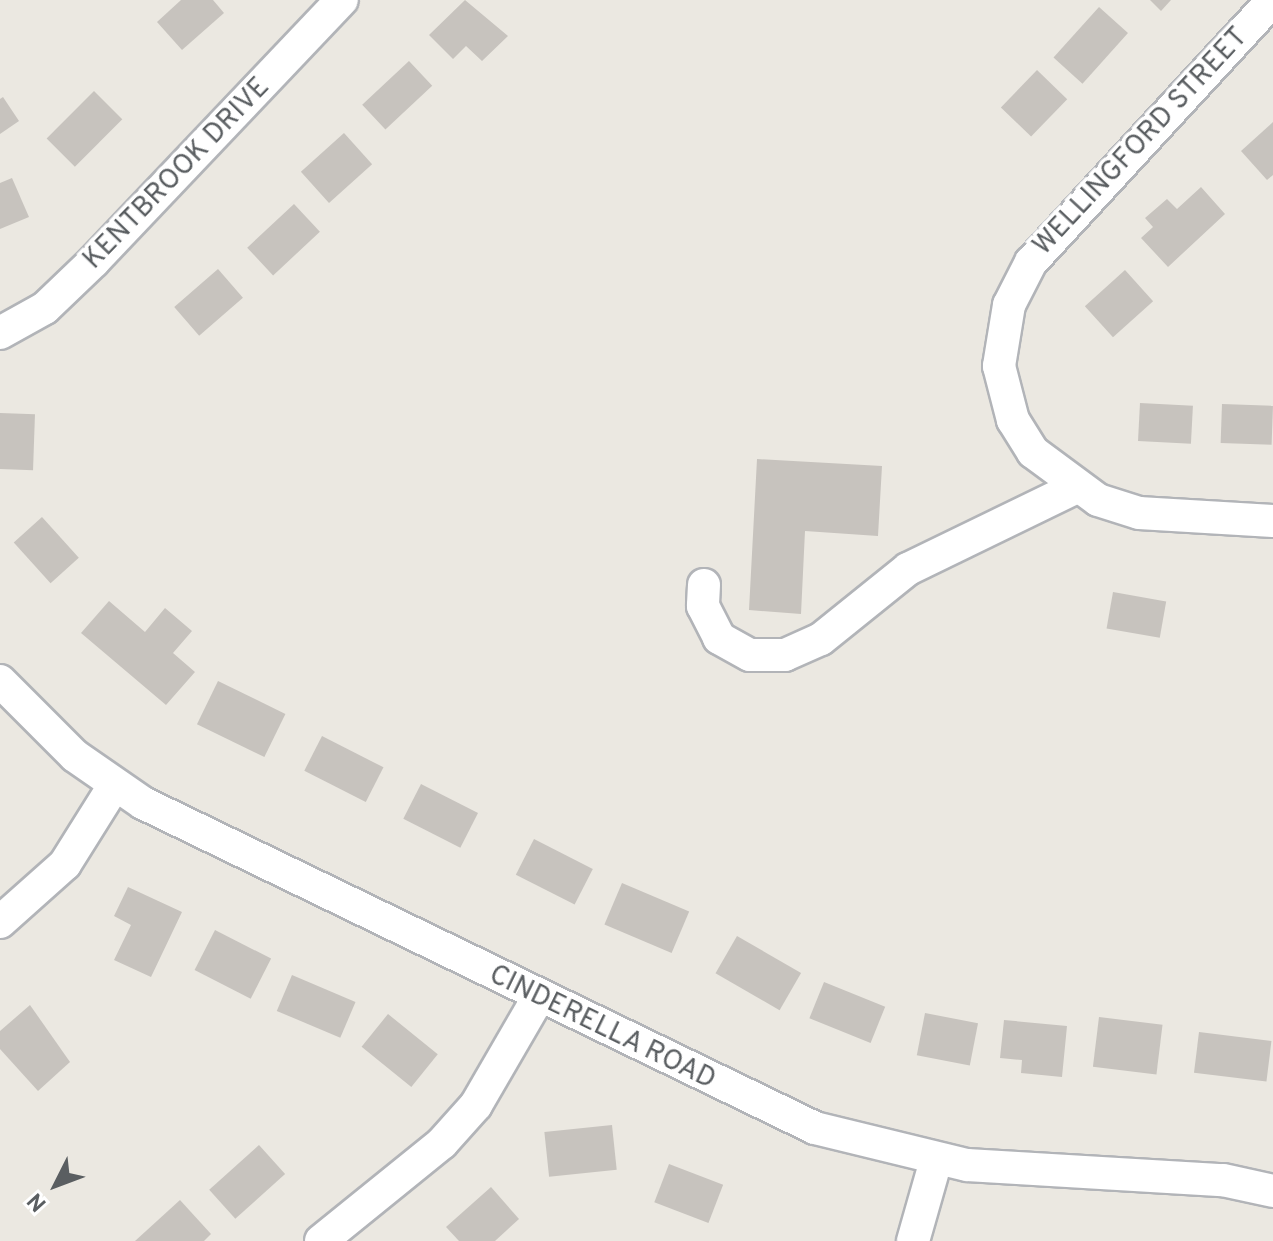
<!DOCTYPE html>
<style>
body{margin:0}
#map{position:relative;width:1273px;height:1241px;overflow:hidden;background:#ebe8e1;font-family:Overpass,sans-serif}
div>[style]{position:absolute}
.building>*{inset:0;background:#c7c3be;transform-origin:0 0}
.roads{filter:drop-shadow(2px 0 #b2b4b8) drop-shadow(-2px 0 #b2b4b8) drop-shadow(0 2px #b2b4b8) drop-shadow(0 -2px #b2b4b8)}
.minor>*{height:32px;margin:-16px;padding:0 16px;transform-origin:16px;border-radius:16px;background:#fff}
span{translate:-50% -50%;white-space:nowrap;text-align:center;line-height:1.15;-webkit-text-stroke:7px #fff;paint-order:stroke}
.street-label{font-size:28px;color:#5a5e61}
.north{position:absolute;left:16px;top:1145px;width:80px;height:80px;-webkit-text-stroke:6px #fff;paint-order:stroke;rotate:228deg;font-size:22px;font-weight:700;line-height:32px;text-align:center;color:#5a5e61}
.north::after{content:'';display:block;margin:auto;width:28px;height:36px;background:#5a5e61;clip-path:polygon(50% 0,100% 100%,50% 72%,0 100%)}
</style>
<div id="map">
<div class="building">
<div style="clip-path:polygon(181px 0,213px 0,224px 13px,182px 50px,157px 22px)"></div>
<div style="clip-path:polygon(465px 0,508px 36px,482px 61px,466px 46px,453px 59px,429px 35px)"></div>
<div style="clip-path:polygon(1150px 0,1171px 0,1161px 11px)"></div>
<div style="left:1099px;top:7px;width:39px;height:68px;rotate:42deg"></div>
<div style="left:409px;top:61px;width:34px;height:64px;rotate:47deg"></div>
<div style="left:1037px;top:70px;width:42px;height:52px;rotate:44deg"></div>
<div style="left:94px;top:91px;width:40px;height:67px;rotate:45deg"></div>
<div style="clip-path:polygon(3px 97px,19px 121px,0 134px,0 99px)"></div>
<div style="clip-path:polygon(1273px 122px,1273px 175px,1267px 180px,1241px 151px)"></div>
<div style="left:344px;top:133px;width:42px;height:58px;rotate:48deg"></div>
<div style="clip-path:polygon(12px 178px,29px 217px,0 229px,0 183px)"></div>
<div style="clip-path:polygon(1201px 187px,1225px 214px,1168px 267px,1141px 238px,1153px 227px,1145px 218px,1167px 199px,1177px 209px)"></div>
<div style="left:294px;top:204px;width:38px;height:64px;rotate:47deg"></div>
<div style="left:218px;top:269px;width:38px;height:58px;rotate:49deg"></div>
<div style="left:1125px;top:270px;width:42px;height:54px;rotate:48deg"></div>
<div style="left:1140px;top:403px;width:53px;height:38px;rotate:3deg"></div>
<div style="left:1222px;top:404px;width:51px;height:39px;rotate:2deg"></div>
<div style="left:0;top:413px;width:35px;height:56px;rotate:2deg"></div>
<div style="clip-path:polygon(757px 459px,882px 466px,878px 536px,805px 531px,801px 614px,749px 610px)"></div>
<div style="left:42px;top:517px;width:55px;height:38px;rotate:48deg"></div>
<div style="left:1113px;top:592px;width:54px;height:37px;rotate:10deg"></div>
<div style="clip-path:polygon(109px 601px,145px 632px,165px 608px,192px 631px,173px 653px,195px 672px,166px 705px,81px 633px)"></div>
<div style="left:218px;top:681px;width:75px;height:48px;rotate:26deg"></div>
<div style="left:322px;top:736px;width:69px;height:39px;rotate:27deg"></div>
<div style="left:421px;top:784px;width:64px;height:39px;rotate:27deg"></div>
<div style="left:534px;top:839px;width:66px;height:40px;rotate:27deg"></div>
<div style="left:622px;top:883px;width:73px;height:45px;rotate:23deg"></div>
<div style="clip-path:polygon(128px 887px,182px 912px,151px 977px,114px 960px,131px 925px,114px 916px)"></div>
<div style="left:215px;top:930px;width:63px;height:45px;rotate:27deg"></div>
<div style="left:737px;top:936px;width:74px;height:43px;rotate:30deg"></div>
<div style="left:292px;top:975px;width:69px;height:39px;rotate:23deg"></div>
<div style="left:824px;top:982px;width:66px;height:39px;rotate:22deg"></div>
<div style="clip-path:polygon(30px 1005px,70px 1062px,38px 1091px,0 1049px,0 1031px)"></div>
<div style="left:925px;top:1013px;width:54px;height:43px;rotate:11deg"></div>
<div style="left:388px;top:1014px;width:64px;height:42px;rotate:39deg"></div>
<div style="left:1099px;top:1017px;width:64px;height:50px;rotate:7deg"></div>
<div style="clip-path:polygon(1004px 1020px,1067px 1026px,1062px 1077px,1021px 1073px,1022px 1060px,1000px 1058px)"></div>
<div style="left:1199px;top:1032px;width:73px;height:41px;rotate:7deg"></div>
<div style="left:612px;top:1125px;width:45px;height:68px;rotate:84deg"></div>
<div style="left:259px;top:1145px;width:39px;height:67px;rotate:48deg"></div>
<div style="left:669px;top:1164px;width:58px;height:41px;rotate:21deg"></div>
<div style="clip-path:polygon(491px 1187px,519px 1219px,495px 1241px,459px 1241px,446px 1227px)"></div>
<div style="clip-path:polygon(180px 1200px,211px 1234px,204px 1241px,135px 1241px)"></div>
</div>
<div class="roads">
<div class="minor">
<div style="left:1273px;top:0;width:357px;rotate:132.7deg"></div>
<div style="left:1031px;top:262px;width:48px;rotate:117.1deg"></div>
<div style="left:1009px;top:305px;width:62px;rotate:99.3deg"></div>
<div style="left:999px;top:366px;width:56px;rotate:75.5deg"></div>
<div style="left:1013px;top:420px;width:38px;rotate:58deg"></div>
<div style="left:1033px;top:452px;width:81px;rotate:36.4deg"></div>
<div style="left:1098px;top:500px;width:43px;rotate:17.6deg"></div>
<div style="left:1139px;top:513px;width:134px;rotate:3.4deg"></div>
<div style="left:0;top:333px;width:51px;rotate:-29.1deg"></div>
<div style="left:45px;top:308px;width:68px;rotate:-43.8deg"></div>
<div style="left:94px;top:261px;width:360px;rotate:-46.5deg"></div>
<div style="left:704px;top:585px;width:21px;rotate:93deg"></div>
<div style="left:703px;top:606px;width:36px;rotate:63deg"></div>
<div style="left:719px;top:638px;width:35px;rotate:29deg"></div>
<div style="left:750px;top:655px;width:35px"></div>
<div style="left:785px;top:655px;width:39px;rotate:-24deg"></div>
<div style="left:821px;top:639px;width:112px;rotate:-38.8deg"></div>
<div style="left:908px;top:569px;width:188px;rotate:-25.9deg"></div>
<div style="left:0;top:681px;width:106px;rotate:45deg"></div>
<div style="left:75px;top:756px;width:83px;rotate:34.7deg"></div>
<div style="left:143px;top:803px;width:746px;rotate:25.81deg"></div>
<div style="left:815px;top:1128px;width:156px;rotate:13.7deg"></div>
<div style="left:967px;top:1165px;width:256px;rotate:3.4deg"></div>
<div style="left:1223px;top:1180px;width:51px;rotate:12.4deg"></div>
<div style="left:0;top:922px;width:87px;rotate:-41.7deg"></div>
<div style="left:65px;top:864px;width:92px;rotate:-57.9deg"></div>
<div style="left:321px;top:1241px;width:156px;rotate:-39deg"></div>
<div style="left:442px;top:1143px;width:51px;rotate:-48.2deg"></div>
<div style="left:476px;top:1105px;width:124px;rotate:-59.9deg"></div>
<div style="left:913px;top:1241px;width:84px;rotate:-74.1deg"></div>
</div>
</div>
<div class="street-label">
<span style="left:1141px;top:142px;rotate:-47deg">WELLINGFORD STREET</span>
<span style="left:177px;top:174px;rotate:-46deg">KENTBROOK DRIVE</span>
<span style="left:602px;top:1028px;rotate:26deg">CINDERELLA ROAD</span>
</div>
<div class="north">N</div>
</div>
